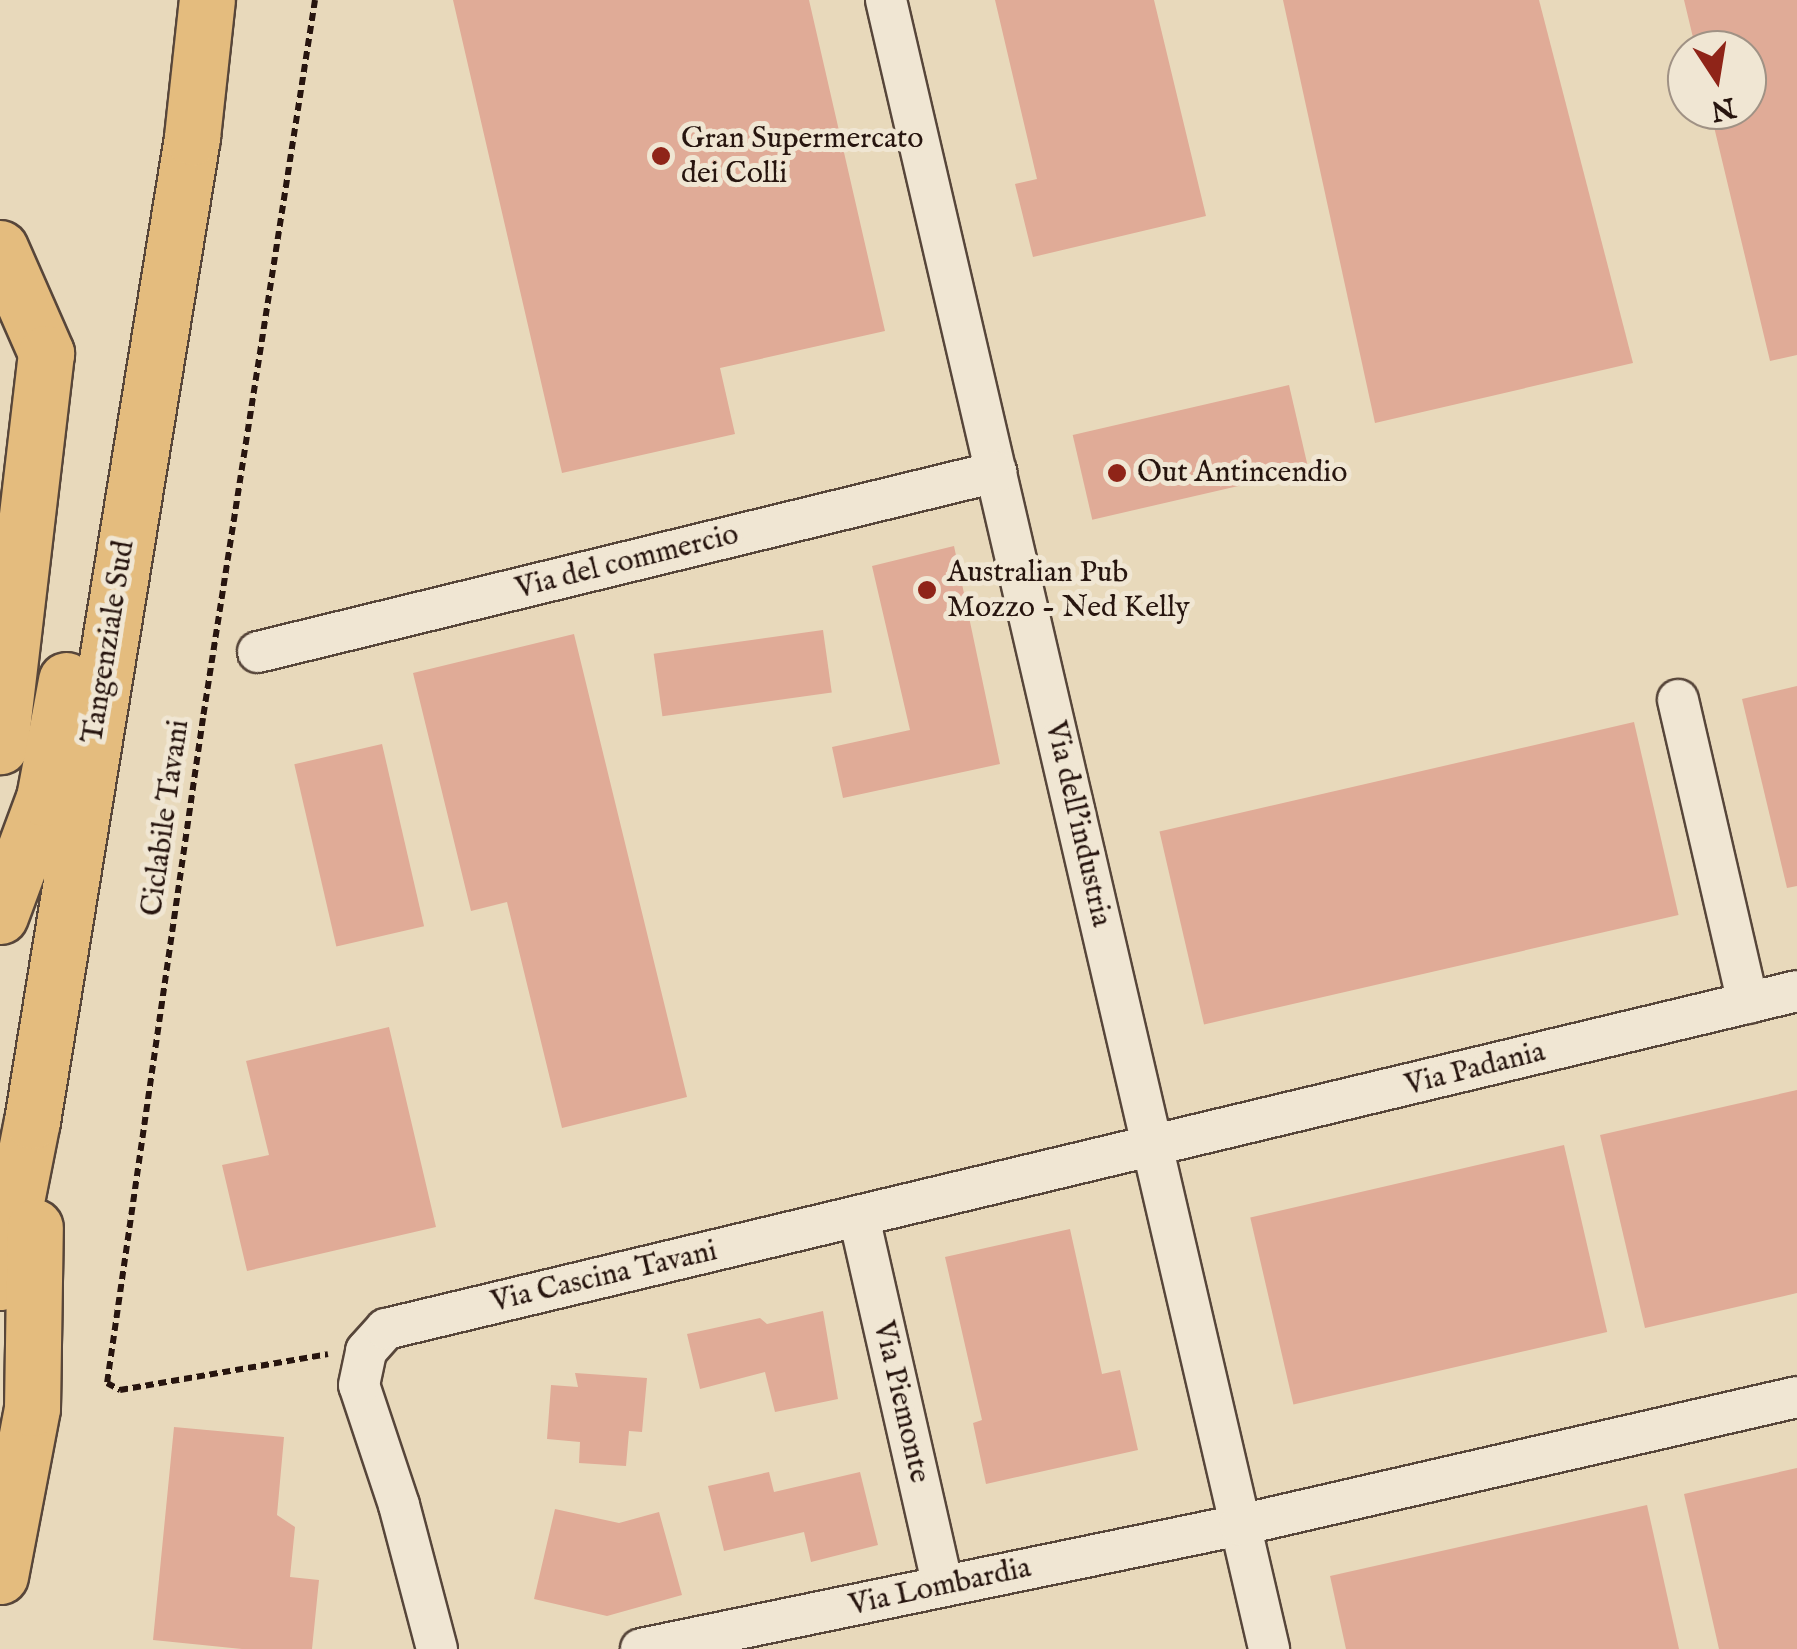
<!DOCTYPE html>
<style>
body{margin:0}
#map{position:relative;width:1797px;height:1649px;overflow:hidden;background:#e8d9bb;font-family:"IM FELL English",serif}
div>[style]{position:absolute}
.building>*{inset:0;background:#e0ab97;transform-origin:0 0}
.path>*{height:6px;margin-top:-3px;transform-origin:0;background:repeating-linear-gradient(90deg,#27150f 0 8px,transparent 0 13px)}
.roads{filter:drop-shadow(2px 0 #57463a) drop-shadow(-2px 0 #57463a) drop-shadow(0 2px #57463a) drop-shadow(0 -2px #57463a)}
.minor>*{height:40px;margin:-20px;padding:0 20px;transform-origin:20px;border-radius:20px;background:#f0e6d3}
.highway>*{height:55px;margin:-27.5px;padding:0 27.5px;transform-origin:27.5px;border-radius:27.5px;background:#e4bc7e}
.dots>*{width:28px;height:28px;translate:-50% -50%;box-sizing:border-box;border:5px solid #f0e6d3;border-radius:50%}
span{translate:-50% -50%;white-space:nowrap;text-align:center;line-height:1.15;-webkit-text-stroke:10px #f0e6d3;paint-order:stroke}
.poi-label{font-size:30px;color:#27150f}
.left{translate:0 -50%;text-align:left}
.street-label{font-size:30px;color:#27150f}
.north{position:absolute;left:1667px;top:30px;width:100px;height:100px;box-sizing:border-box;background:#f0e6d3;border:2px solid #a09285;border-radius:50%;rotate:168deg;font-size:28px;font-weight:700;line-height:40px;text-align:center;color:#27150f}
.north::after{content:'';display:block;margin:auto;width:35px;height:45px;background:#8f2418;clip-path:polygon(50% 0,100% 100%,50% 72%,0 100%)}
</style>
<div id="map">
<div class="building">
<div style="clip-path:polygon(453px 0,809px 0,885px 331px,720px 368px,735px 434px,562px 473px)"></div>
<div style="clip-path:polygon(995px 0,1154px 0,1206px 216px,1033px 257px,1015px 184px,1037px 179px)"></div>
<div style="clip-path:polygon(1283px 0,1539px 0,1633px 363px,1375px 423px)"></div>
<div style="clip-path:polygon(1684px 0,1797px 0,1797px 355px,1770px 361px,1710px 110px,1747px 110px,1747px 50px,1696px 50px)"></div>
<div style="left:1289px;top:385px;width:87px;height:222px;rotate:77deg"></div>
<div style="clip-path:polygon(954px 546px,1000px 764px,843px 798px,832px 747px,910px 730px,872px 566px)"></div>
<div style="left:823px;top:630px;width:63px;height:171px;rotate:82deg"></div>
<div style="clip-path:polygon(574px 634px,687px 1097px,562px 1128px,507px 902px,471px 911px,413px 673px)"></div>
<div style="clip-path:polygon(1797px 686px,1797px 886px,1787px 888px,1742px 699px)"></div>
<div style="left:1634px;top:722px;width:198px;height:487px;rotate:77deg"></div>
<div style="left:382px;top:744px;width:187px;height:90px;rotate:77deg"></div>
<div style="clip-path:polygon(389px 1027px,436px 1227px,247px 1271px,222px 1165px,269px 1155px,246px 1061px)"></div>
<div style="clip-path:polygon(1797px 1090px,1797px 1293px,1645px 1328px,1600px 1135px)"></div>
<div style="left:1564px;top:1145px;width:192px;height:322px;rotate:77deg"></div>
<div style="clip-path:polygon(1070px 1229px,1102px 1374px,1120px 1370px,1138px 1450px,986px 1484px,973px 1423px,982px 1420px,945px 1257px)"></div>
<div style="clip-path:polygon(823px 1311px,838px 1399px,775px 1412px,765px 1372px,700px 1389px,687px 1334px,760px 1318px,767px 1324px)"></div>
<div style="clip-path:polygon(575px 1373px,647px 1378px,642px 1432px,629px 1431px,626px 1466px,579px 1463px,580px 1442px,547px 1439px,551px 1385px,578px 1387px)"></div>
<div style="clip-path:polygon(174px 1427px,284px 1437px,277px 1515px,295px 1527px,290px 1577px,319px 1580px,312px 1649px,242px 1649px,153px 1640px)"></div>
<div style="clip-path:polygon(1797px 1468px,1797px 1649px,1719px 1649px,1684px 1494px)"></div>
<div style="clip-path:polygon(769px 1472px,774px 1492px,860px 1472px,878px 1545px,811px 1562px,804px 1532px,724px 1551px,708px 1486px)"></div>
<div style="clip-path:polygon(1647px 1505px,1679px 1649px,1346px 1649px,1330px 1576px)"></div>
<div style="clip-path:polygon(555px 1509px,619px 1523px,659px 1512px,682px 1595px,607px 1616px,534px 1599px)"></div>
</div>
<div class="path">
<div style="left:315px;top:0;width:727px;rotate:98.87deg"></div>
<div style="left:203px;top:718px;width:672px;rotate:98.21deg"></div>
<div style="left:107px;top:1383px;width:15px;rotate:28deg"></div>
<div style="left:120px;top:1390px;width:211px;rotate:-9.8deg"></div>
</div>
<div class="roads">
<div class="minor">
<div style="left:886px;top:0;width:1693px;rotate:76.92deg"></div>
<div style="left:258px;top:652px;width:760px;rotate:-13.71deg"></div>
<div style="left:1678px;top:700px;width:311px;rotate:77deg"></div>
<div style="left:859px;top:1217px;width:378px;rotate:77.2deg"></div>
<div style="left:437px;top:1649px;width:149px;rotate:-104.8deg"></div>
<div style="left:399px;top:1505px;width:126px;rotate:-108.4deg"></div>
<div style="left:359px;top:1385px;width:35px;rotate:-78deg"></div>
<div style="left:366px;top:1351px;width:30px;rotate:-48deg"></div>
<div style="left:386px;top:1329px;width:1451px;rotate:-13.47deg"></div>
<div style="left:641px;top:1649px;width:612px;rotate:-11.7deg"></div>
<div style="left:1240px;top:1525px;width:572px;rotate:-12.94deg"></div>
</div>
<div class="highway">
<div style="left:0;top:248px;width:115px;rotate:66.3deg"></div>
<div style="left:46px;top:353px;width:396px;rotate:96.7deg"></div>
<div style="left:0;top:916px;width:126px;rotate:-69.6deg"></div>
<div style="left:44px;top:798px;width:120px;rotate:-79.4deg"></div>
<div style="left:0;top:1282px;width:164px;rotate:-78.8deg"></div>
<div style="left:32px;top:1121px;width:997px;rotate:-80.76deg"></div>
<div style="left:192px;top:137px;width:138px;rotate:-83.8deg"></div>
<div style="left:0;top:1576px;width:171px;rotate:-79.2deg"></div>
<div style="left:32px;top:1408px;width:181px;rotate:-89.1deg"></div>
</div>
</div>
<div class="dots">
<div style="left:661px;top:156px;background:#8f2418"></div>
<div style="left:1117px;top:473px;background:#8f2418"></div>
<div style="left:927px;top:590px;background:#8f2418"></div>
</div>
<div class="poi-label">
<span class="left" style="left:681px;top:156px">Gran Supermercato<br>dei Colli</span>
<span class="left" style="left:1137px;top:473px">Out Antincendio</span>
<span class="left" style="left:947px;top:590px">Australian Pub<br>Mozzo - Ned Kelly</span>
</div>
<div class="street-label">
<span style="left:627px;top:562px;rotate:-14deg">Via del commercio</span>
<span style="left:109px;top:642px;rotate:-81deg">Tangenziale Sud</span>
<span style="left:166px;top:818px;rotate:-82deg">Ciclabile Tavani</span>
<span style="left:1078px;top:824px;rotate:77deg">Via dell'industria</span>
<span style="left:1475px;top:1069px;rotate:-14deg">Via Padania</span>
<span style="left:604px;top:1277px;rotate:-13deg">Via Cascina Tavani</span>
<span style="left:901px;top:1402px;rotate:77deg">Via Piemonte</span>
<span style="left:940px;top:1587px;rotate:-12deg">Via Lombardia</span>
</div>
<div class="north">N</div>
</div>
